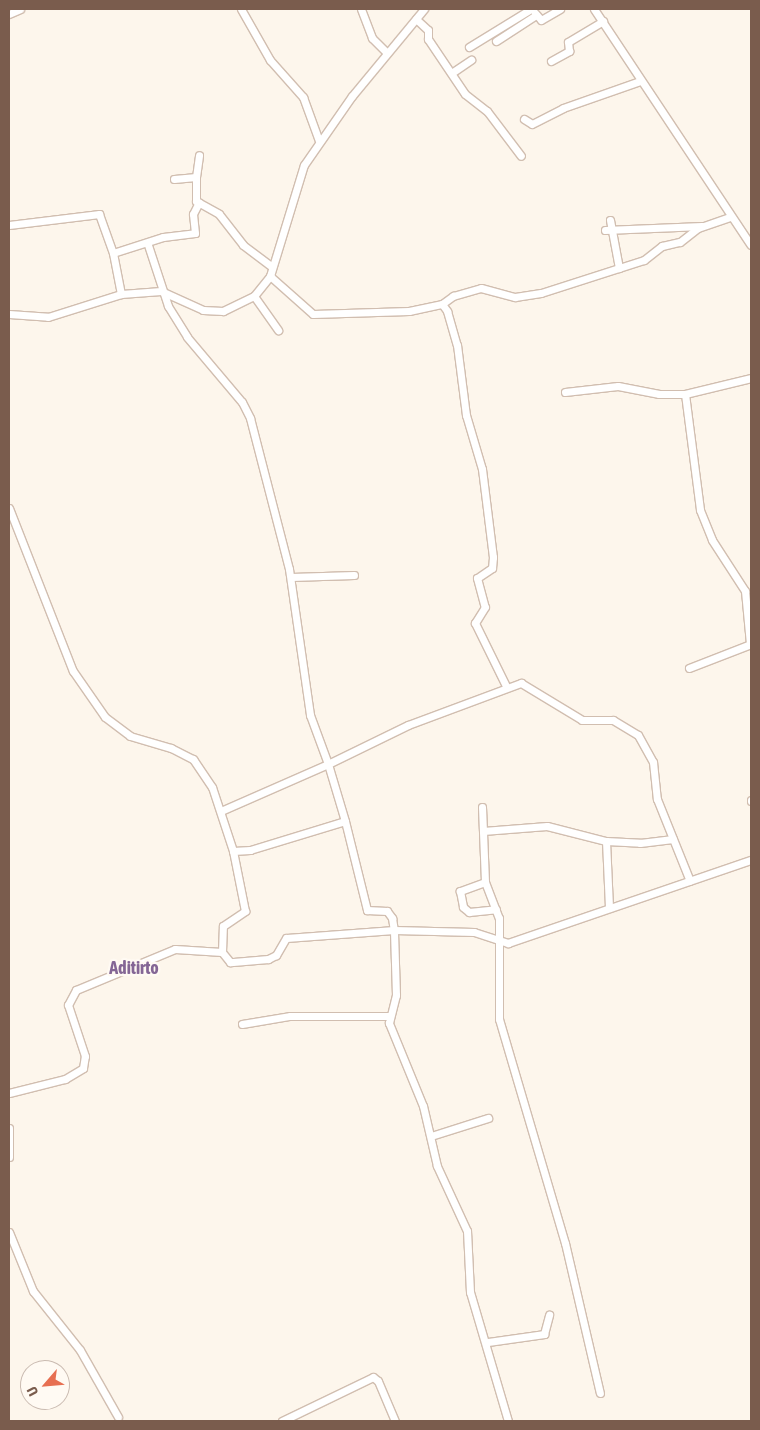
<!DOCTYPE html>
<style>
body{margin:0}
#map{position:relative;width:760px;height:1430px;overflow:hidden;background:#fdf6ec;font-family:"Asap Condensed",sans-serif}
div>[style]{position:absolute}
.roads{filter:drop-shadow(1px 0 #d1beb0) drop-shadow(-1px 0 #d1beb0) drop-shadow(0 1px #d1beb0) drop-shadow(0 -1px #d1beb0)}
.street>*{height:7px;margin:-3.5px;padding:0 3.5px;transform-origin:3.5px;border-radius:3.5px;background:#fff}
span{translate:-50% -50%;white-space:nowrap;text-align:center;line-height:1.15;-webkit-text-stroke:4.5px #fffaf3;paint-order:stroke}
.quarter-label{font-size:18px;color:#846695;font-weight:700}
.frame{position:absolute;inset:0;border:10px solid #7a5c4d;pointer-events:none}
.north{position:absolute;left:20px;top:1360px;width:50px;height:50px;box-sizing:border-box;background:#fffaf3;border:1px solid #cabbb1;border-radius:50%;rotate:243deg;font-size:14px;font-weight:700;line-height:20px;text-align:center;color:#7a5c4d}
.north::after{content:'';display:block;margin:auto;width:18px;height:22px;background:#e76f51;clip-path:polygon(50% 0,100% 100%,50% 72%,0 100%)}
</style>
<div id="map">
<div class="roads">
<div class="street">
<div style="left:241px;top:9px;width:59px;rotate:60.4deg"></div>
<div style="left:270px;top:60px;width:50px;rotate:48.3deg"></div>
<div style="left:303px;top:97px;width:47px;rotate:70deg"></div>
<div style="left:361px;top:9px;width:31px;rotate:69deg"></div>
<div style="left:372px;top:38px;width:21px;rotate:45deg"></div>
<div style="left:594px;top:9px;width:283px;rotate:56.4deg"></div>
<div style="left:535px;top:13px;width:9px;rotate:49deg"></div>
<div style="left:541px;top:20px;width:22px;rotate:-30deg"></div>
<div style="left:9px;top:14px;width:12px;rotate:-24deg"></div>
<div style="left:416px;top:19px;width:16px;rotate:43deg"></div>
<div style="left:428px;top:30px;width:9px;rotate:90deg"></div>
<div style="left:428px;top:39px;width:66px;rotate:56.1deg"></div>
<div style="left:465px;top:94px;width:28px;rotate:38deg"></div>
<div style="left:487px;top:111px;width:56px;rotate:52.9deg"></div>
<div style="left:496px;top:41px;width:48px;rotate:-33deg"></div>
<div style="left:469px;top:47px;width:73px;rotate:-31.5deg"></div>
<div style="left:551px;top:61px;width:21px;rotate:-29deg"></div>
<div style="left:569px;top:51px;width:9px;rotate:-96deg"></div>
<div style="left:568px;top:42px;width:41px;rotate:-31deg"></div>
<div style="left:453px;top:72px;width:22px;rotate:-34deg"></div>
<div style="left:524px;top:119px;width:9px;rotate:32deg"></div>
<div style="left:532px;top:124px;width:35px;rotate:-27deg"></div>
<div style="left:563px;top:108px;width:82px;rotate:-19.3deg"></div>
<div style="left:196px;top:177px;width:22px;rotate:-82deg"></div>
<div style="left:174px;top:179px;width:22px;rotate:-5deg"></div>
<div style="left:196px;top:177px;width:24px;rotate:90deg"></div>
<div style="left:196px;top:201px;width:26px;rotate:29deg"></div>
<div style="left:219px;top:214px;width:39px;rotate:52deg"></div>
<div style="left:243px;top:245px;width:36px;rotate:37deg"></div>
<div style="left:610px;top:220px;width:49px;rotate:79.4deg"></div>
<div style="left:9px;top:225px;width:91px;rotate:-7deg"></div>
<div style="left:99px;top:214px;width:41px;rotate:70.3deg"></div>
<div style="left:113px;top:253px;width:42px;rotate:79deg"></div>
<div style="left:605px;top:230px;width:97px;rotate:-2.4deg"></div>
<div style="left:148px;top:245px;width:64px;rotate:71.8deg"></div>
<div style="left:168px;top:306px;width:36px;rotate:58deg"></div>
<div style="left:187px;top:337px;width:85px;rotate:49.8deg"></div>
<div style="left:242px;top:402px;width:18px;rotate:63deg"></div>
<div style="left:250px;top:418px;width:156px;rotate:75.5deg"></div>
<div style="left:289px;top:569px;width:148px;rotate:81.8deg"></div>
<div style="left:310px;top:715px;width:52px;rotate:69.8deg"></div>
<div style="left:328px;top:764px;width:117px;rotate:156.3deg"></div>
<div style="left:113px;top:253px;width:52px;rotate:-17.7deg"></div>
<div style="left:163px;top:237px;width:32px;rotate:-7deg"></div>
<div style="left:195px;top:233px;width:19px;rotate:-96deg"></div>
<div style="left:193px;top:214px;width:13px;rotate:-63deg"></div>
<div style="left:270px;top:276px;width:57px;rotate:41.5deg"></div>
<div style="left:313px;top:314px;width:96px;rotate:-1.8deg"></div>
<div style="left:409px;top:311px;width:34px;rotate:-12deg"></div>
<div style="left:442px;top:304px;width:9px;rotate:54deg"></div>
<div style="left:447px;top:311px;width:35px;rotate:74deg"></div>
<div style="left:457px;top:345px;width:71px;rotate:82.7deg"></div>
<div style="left:466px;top:415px;width:56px;rotate:73.5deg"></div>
<div style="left:482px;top:469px;width:89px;rotate:82.9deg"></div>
<div style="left:493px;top:557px;width:11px;rotate:95deg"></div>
<div style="left:492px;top:568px;width:18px;rotate:146deg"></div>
<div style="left:477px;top:578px;width:30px;rotate:75deg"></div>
<div style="left:485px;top:607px;width:19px;rotate:122deg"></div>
<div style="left:475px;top:623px;width:70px;rotate:63.8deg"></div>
<div style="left:254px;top:296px;width:42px;rotate:54.8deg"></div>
<div style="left:442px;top:304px;width:14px;rotate:-36deg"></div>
<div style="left:453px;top:296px;width:29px;rotate:-16deg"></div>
<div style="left:481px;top:288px;width:35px;rotate:15deg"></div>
<div style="left:515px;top:297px;width:26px;rotate:-9deg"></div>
<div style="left:541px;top:293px;width:108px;rotate:-17.8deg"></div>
<div style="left:644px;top:260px;width:23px;rotate:-38deg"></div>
<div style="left:662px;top:246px;width:18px;rotate:-13deg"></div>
<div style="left:680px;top:242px;width:23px;rotate:-38deg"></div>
<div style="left:698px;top:228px;width:34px;rotate:-19deg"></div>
<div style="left:9px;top:314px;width:39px;rotate:4deg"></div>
<div style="left:48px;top:317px;width:77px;rotate:-17.5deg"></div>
<div style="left:121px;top:294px;width:40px;rotate:-4.3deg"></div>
<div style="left:161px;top:291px;width:46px;rotate:24.3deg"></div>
<div style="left:203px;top:310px;width:20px;rotate:3deg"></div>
<div style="left:223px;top:311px;width:34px;rotate:-26deg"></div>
<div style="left:254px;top:296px;width:26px;rotate:-51deg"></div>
<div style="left:270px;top:276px;width:116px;rotate:-73deg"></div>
<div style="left:304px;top:165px;width:84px;rotate:-55.2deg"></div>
<div style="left:352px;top:96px;width:113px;rotate:-50.4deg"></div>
<div style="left:565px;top:392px;width:53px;rotate:-6.5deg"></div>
<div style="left:618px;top:386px;width:42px;rotate:11deg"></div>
<div style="left:659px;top:394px;width:26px"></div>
<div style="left:685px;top:394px;width:68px;rotate:-13.6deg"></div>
<div style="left:685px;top:394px;width:117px;rotate:82.6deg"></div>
<div style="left:700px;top:510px;width:32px;rotate:68deg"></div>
<div style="left:712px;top:540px;width:61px;rotate:57.1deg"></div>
<div style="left:745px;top:591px;width:53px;rotate:84.6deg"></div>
<div style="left:9px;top:508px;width:175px;rotate:68.6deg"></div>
<div style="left:73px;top:671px;width:56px;rotate:55.2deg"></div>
<div style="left:105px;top:717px;width:31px;rotate:37deg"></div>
<div style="left:130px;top:736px;width:43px;rotate:16.3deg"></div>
<div style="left:171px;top:748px;width:25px;rotate:27deg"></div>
<div style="left:193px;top:759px;width:34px;rotate:56deg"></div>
<div style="left:212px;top:787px;width:67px;rotate:71.8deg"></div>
<div style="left:233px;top:851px;width:17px;rotate:-3deg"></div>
<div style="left:250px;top:850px;width:99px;rotate:-17deg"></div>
<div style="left:345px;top:821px;width:92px;rotate:76.1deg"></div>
<div style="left:367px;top:910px;width:20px;rotate:3deg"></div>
<div style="left:387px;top:911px;width:9px;rotate:54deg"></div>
<div style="left:392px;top:918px;width:12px;rotate:81deg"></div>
<div style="left:394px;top:930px;width:108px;rotate:175.8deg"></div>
<div style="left:286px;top:938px;width:20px;rotate:120deg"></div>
<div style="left:276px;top:955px;width:9px;rotate:153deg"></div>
<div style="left:268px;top:959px;width:38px;rotate:175deg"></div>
<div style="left:230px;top:962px;width:13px;rotate:-129deg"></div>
<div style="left:291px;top:577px;width:63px;rotate:-1.8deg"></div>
<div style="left:689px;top:668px;width:66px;rotate:-21.2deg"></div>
<div style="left:751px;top:800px;width:1px;rotate:90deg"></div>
<div style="left:482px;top:807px;width:75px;rotate:87.7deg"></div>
<div style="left:485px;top:882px;width:39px;rotate:69deg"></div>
<div style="left:499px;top:918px;width:101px;rotate:90deg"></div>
<div style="left:499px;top:1019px;width:234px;rotate:73.6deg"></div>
<div style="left:565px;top:1243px;width:154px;rotate:76.9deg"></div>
<div style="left:345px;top:821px;width:59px;rotate:-106.6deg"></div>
<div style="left:328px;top:764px;width:89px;rotate:-26deg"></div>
<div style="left:408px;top:725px;width:121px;rotate:-20.4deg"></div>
<div style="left:521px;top:683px;width:71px;rotate:31.2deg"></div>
<div style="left:582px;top:720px;width:31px"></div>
<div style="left:613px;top:720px;width:29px;rotate:31deg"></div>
<div style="left:638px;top:735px;width:31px;rotate:61deg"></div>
<div style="left:653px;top:762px;width:37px;rotate:84deg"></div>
<div style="left:657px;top:799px;width:88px;rotate:68.1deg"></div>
<div style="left:483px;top:831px;width:64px;rotate:-4.5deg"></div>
<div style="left:547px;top:826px;width:61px;rotate:14.3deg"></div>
<div style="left:606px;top:841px;width:67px;rotate:87.4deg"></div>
<div style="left:606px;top:841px;width:34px;rotate:3deg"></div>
<div style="left:640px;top:843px;width:33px;rotate:-7deg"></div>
<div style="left:485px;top:882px;width:27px;rotate:160deg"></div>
<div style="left:460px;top:891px;width:16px;rotate:79deg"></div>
<div style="left:463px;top:907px;width:8px;rotate:40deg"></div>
<div style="left:469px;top:912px;width:27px;rotate:-6deg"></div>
<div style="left:242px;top:1024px;width:49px;rotate:-9.5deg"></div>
<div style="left:290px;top:1016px;width:98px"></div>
<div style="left:9px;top:1093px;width:58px;rotate:-14deg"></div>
<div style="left:65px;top:1079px;width:21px;rotate:-31deg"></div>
<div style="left:83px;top:1068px;width:12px;rotate:-81deg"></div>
<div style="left:85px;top:1056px;width:54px;rotate:-108.4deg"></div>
<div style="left:68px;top:1005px;width:17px;rotate:-62deg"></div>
<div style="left:76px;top:990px;width:107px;rotate:-22.5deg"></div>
<div style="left:175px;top:949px;width:47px;rotate:3.7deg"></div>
<div style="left:222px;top:952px;width:26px;rotate:-88deg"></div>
<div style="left:223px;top:926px;width:27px;rotate:-34deg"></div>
<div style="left:245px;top:911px;width:61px;rotate:-101.3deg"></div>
<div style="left:9px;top:1128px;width:29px;rotate:90deg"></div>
<div style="left:431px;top:1136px;width:60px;rotate:-17.5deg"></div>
<div style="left:9px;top:1232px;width:64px;rotate:67.9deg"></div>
<div style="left:33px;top:1291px;width:75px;rotate:51.5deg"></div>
<div style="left:80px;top:1350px;width:77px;rotate:60.4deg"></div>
<div style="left:488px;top:1342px;width:57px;rotate:-8.1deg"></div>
<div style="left:544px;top:1334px;width:20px;rotate:-75deg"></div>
<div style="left:282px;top:1421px;width:101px;rotate:-25.8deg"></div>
<div style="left:373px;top:1377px;width:6px;rotate:39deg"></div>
<div style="left:378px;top:1381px;width:43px;rotate:67deg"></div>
<div style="left:508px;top:1421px;width:134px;rotate:-106.4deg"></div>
<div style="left:470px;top:1292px;width:61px;rotate:-92.8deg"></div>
<div style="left:467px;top:1231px;width:72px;rotate:-114.8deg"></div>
<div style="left:437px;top:1166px;width:62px;rotate:-103.1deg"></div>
<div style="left:423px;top:1106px;width:90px;rotate:-112.3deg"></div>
<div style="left:389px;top:1023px;width:29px;rotate:-76deg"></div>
<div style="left:396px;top:995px;width:65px;rotate:-91.8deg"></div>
<div style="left:394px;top:930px;width:80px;rotate:1.4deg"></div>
<div style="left:474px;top:932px;width:36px;rotate:18deg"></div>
<div style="left:508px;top:943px;width:257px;rotate:-18.9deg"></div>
</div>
</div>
<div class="quarter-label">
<span style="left:134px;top:968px">Aditirto</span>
</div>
<div class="frame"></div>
<div class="north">U</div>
</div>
